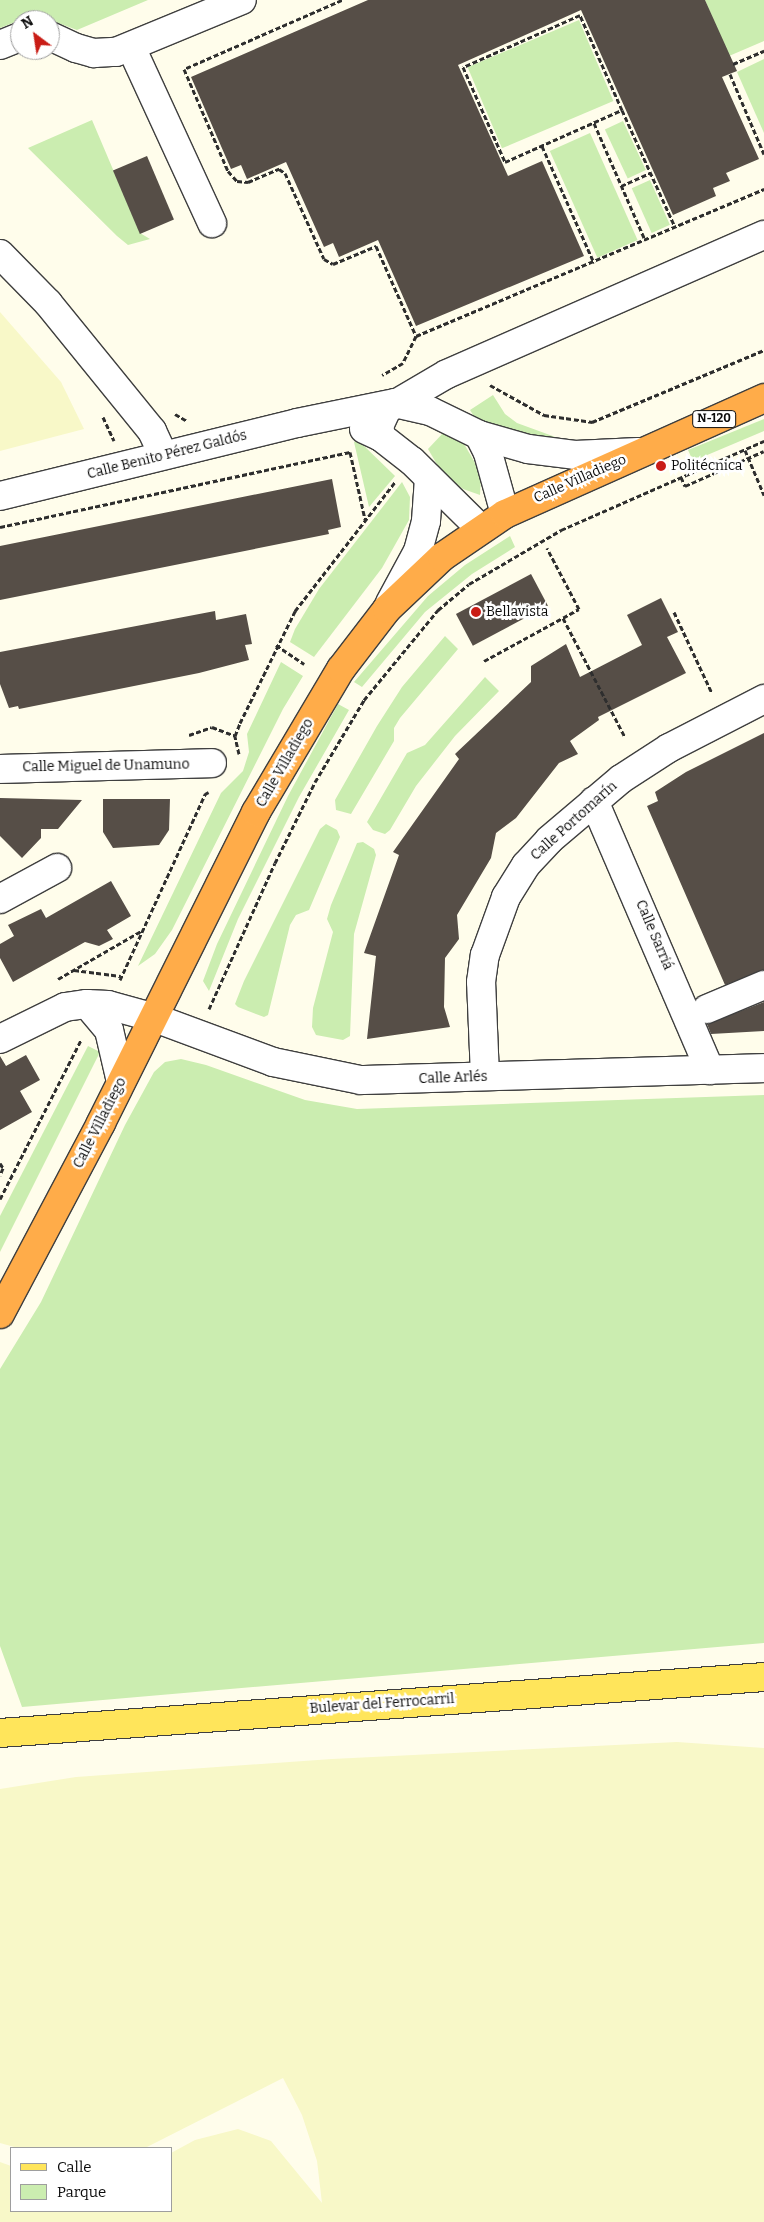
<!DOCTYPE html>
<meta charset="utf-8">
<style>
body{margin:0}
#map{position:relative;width:764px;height:2222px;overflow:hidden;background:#fffdeb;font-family:Bitter,serif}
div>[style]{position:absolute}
.farmland>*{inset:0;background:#f8f8c8}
.green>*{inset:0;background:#cbedb0;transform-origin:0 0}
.building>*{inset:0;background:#564e47;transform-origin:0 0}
.path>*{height:3px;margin-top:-1.5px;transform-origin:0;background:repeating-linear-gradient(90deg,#2e2e2e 0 5px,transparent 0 7.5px)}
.roads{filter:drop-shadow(1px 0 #3f3f3f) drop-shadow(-1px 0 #3f3f3f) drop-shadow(0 1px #3f3f3f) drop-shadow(0 -1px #3f3f3f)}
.minor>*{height:28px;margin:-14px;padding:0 14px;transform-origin:14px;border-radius:14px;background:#fff}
.major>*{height:28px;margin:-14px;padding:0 14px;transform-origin:14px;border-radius:14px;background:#ffe55b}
.highway>*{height:28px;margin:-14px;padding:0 14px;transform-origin:14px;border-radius:14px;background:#ffac49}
.dots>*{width:14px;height:14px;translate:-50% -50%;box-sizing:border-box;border:2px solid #fff;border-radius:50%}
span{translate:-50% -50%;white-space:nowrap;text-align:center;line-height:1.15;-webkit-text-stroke:5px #fff;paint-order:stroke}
.shield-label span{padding:1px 4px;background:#fff;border:1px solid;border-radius:4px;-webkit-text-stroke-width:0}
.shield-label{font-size:12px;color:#0c0c0c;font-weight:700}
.street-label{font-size:14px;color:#0c0c0c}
.poi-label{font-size:14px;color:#0c0c0c}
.left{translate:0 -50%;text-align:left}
.legend{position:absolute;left:10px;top:2147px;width:162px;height:65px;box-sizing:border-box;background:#fff;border:1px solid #9e9e9e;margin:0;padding:6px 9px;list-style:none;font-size:15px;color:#0c0c0c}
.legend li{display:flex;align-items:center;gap:10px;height:25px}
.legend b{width:25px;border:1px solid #9e9e9e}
.north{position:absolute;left:10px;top:10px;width:50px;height:50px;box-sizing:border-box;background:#fff;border:1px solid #9e9e9e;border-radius:50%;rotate:329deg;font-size:14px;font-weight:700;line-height:20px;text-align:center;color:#0c0c0c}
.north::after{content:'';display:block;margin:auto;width:18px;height:22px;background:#c91d16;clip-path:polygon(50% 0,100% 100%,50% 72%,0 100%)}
</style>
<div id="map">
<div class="farmland">
<div style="clip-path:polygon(0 312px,61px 382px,84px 429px,0 451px)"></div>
<div style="clip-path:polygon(677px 1742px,764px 1748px,764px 2222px,0 2222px,0 2162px,11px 2166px,11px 2211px,171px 2211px,171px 2153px,195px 2140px,238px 2129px,271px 2141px,322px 2203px,317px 2161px,302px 2115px,283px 2078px,145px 2148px,18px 2148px,0 2143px,0 1789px,76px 1777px,332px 1759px)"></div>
</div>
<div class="green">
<div style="clip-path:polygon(0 0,148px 0,77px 30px,50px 20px,28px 17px,0 28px)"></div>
<div style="clip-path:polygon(705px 0,764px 0,764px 41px,729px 56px)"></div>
<div style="left:579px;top:20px;width:88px;height:121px;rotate:67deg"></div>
<div style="clip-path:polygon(764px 59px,764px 133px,737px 72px)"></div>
<div style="clip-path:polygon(92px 120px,140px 233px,150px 239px,128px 245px,117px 236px,28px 148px)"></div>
<div style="left:623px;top:121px;width:54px;height:20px;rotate:65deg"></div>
<div style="left:590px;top:133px;width:117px;height:44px;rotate:66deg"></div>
<div style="left:650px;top:180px;width:49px;height:20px;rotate:66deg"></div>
<div style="clip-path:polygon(493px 395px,505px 414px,517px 423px,569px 442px,502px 428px,475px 418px,470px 410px)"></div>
<div style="clip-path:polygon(764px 419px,764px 431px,693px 461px,688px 450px)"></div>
<div style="clip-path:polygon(444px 432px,464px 444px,474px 461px,481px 477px,480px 495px,463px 489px,442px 473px,428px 449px)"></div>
<div style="clip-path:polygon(359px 441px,395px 476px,369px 507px,354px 442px)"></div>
<div style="clip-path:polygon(402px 482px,410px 497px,409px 520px,382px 568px,314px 657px,290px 642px,295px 629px,319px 589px)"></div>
<div style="clip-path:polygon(510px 536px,515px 547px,472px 574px,425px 612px,362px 687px,354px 682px,428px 596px,465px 565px)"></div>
<div style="clip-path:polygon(445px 636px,458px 649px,400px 718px,394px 728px,394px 741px,351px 814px,336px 810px,335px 800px,377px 726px,402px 687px)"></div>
<div style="clip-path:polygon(281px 662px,303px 676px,283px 709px,172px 930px,155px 954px,138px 966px,221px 793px,243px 771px,249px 752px,247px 734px)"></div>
<div style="clip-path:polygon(485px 677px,499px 691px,455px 736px,416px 786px,390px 830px,385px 834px,373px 830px,367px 822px,407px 753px,425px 745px)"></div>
<div style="clip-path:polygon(338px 704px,349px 710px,299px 797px,238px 919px,209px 991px,203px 981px,217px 944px,288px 796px)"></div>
<div style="clip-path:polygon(326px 824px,337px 830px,340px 837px,309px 910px,296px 915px,290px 925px,268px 1015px,264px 1017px,238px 1007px,235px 1004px,244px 981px,320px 829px)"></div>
<div style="clip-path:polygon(363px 842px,374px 849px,376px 855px,354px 934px,350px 1036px,343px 1040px,316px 1035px,312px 1027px,313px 1008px,333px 932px,327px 919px,331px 905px,357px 843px)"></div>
<div style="clip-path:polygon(88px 1046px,100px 1052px,0 1252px,0 1216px)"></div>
<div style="clip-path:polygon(181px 1059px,206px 1065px,305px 1100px,357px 1109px,764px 1095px,764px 1643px,22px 1707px,0 1646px,0 1369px,41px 1302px,125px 1125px,154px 1072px,165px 1062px)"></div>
</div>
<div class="building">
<div style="clip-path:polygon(368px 0,705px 0,737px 71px,722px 77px,759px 159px,726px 173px,730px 181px,713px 188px,716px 196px,673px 215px,581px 10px,458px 65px,508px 176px,542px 161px,584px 256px,416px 326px,378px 240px,339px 257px,333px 243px,324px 247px,286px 162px,247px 179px,241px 165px,231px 169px,191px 77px)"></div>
<div style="left:147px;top:156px;width:69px;height:37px;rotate:67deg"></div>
<div style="clip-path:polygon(332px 479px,341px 527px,328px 530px,329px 534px,0 600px,0 546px)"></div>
<div style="left:531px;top:574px;width:36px;height:85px;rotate:62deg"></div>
<div style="clip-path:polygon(661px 598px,678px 632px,667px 637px,686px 673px,598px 717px,599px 720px,570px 741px,578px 754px,559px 763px,516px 818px,496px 833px,491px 858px,457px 915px,459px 939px,445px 958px,444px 1007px,450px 1027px,367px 1039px,376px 956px,364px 953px,399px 855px,393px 852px,459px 759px,455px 754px,531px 682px,531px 666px,566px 644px,580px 677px,642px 645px,627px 615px)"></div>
<div style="clip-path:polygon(215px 611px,216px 620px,246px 614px,252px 644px,245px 645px,249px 660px,199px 673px,19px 709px,18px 706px,9px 708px,0 684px,0 652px)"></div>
<div style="clip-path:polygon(764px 733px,764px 970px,725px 985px,647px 806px,658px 801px,655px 792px,686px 772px)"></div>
<div style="clip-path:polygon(0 798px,82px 800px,58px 829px,41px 829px,41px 838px,22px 858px,0 836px)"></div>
<div style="clip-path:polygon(103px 799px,170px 799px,169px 830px,159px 845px,113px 848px,103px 832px)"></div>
<div style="clip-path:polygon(111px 881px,131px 916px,107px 930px,113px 939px,99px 946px,85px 942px,13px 982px,0 958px,0 944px,14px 936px,8px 925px,41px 909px,46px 918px)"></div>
<div style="clip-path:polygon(764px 1002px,764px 1031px,711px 1034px,707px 1024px)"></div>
<div style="clip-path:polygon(26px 1055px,40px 1080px,20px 1091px,32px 1112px,0 1130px,0 1056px,6px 1066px)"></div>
</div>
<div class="path">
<div style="left:342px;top:0;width:172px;rotate:156.4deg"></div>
<div style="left:184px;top:69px;width:111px;rotate:66.7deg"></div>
<div style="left:228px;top:171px;width:13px;rotate:48deg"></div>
<div style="left:237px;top:181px;width:11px;rotate:5deg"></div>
<div style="left:248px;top:182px;width:34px;rotate:-23deg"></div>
<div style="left:279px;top:169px;width:7px;rotate:34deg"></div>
<div style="left:285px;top:173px;width:94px;rotate:65.6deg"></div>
<div style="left:324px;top:259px;width:10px;rotate:29deg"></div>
<div style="left:333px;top:264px;width:47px;rotate:-22.7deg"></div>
<div style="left:376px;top:246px;width:98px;rotate:66deg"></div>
<div style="left:416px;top:336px;width:30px;rotate:116deg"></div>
<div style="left:403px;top:363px;width:24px;rotate:150deg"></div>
<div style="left:733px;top:64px;width:34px;rotate:-23deg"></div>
<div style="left:730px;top:74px;width:87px;rotate:67deg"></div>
<div style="left:622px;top:110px;width:104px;rotate:-113.9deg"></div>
<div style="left:580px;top:15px;width:128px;rotate:156deg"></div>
<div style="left:463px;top:67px;width:104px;rotate:66.1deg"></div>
<div style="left:505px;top:162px;width:128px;rotate:-24deg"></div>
<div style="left:622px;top:110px;width:128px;rotate:65.6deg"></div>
<div style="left:594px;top:123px;width:128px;rotate:66.4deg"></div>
<div style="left:542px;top:146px;width:128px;rotate:66deg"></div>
<div style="left:621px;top:186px;width:32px;rotate:-24deg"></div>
<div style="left:416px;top:336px;width:378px;rotate:-22.9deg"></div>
<div style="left:490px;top:385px;width:62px;rotate:29.1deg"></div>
<div style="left:544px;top:415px;width:49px;rotate:8.3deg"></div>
<div style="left:592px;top:422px;width:186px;rotate:-22.7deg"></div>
<div style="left:175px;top:414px;width:14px;rotate:30deg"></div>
<div style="left:103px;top:417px;width:26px;rotate:65deg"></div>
<div style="left:745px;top:450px;width:49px;rotate:67.1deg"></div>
<div style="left:681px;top:477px;width:10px;rotate:66deg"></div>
<div style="left:685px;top:486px;width:86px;rotate:-23.9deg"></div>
<div style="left:0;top:527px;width:358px;rotate:-12.1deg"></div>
<div style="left:350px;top:452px;width:69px;rotate:77.4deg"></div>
<div style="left:674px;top:612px;width:89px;rotate:64.9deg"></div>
<div style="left:563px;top:618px;width:134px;rotate:62.5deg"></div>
<div style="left:276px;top:645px;width:34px;rotate:34deg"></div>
<div style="left:484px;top:661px;width:108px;rotate:-28.7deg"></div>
<div style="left:579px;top:609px;width:69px;rotate:-117.7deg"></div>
<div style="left:189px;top:735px;width:24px;rotate:-19deg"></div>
<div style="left:212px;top:727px;width:25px;rotate:21deg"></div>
<div style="left:239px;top:754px;width:18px;rotate:-103deg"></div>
<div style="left:235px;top:736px;width:14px;rotate:-69deg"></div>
<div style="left:240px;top:723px;width:125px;rotate:-63.8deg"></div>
<div style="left:295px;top:611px;width:163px;rotate:-52.2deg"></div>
<div style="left:74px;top:970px;width:47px;rotate:7.3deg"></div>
<div style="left:58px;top:979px;width:98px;rotate:-30deg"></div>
<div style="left:120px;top:980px;width:205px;rotate:-65.4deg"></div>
<div style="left:205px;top:794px;width:4px;rotate:-27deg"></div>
<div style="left:209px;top:1009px;width:160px;rotate:-65.7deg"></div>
<div style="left:275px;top:863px;width:90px;rotate:-63.7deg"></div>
<div style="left:315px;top:782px;width:96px;rotate:-59.1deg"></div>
<div style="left:364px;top:700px;width:117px;rotate:-50.6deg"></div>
<div style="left:438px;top:610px;width:40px;rotate:-40deg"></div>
<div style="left:469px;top:584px;width:107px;rotate:-30.4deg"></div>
<div style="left:561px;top:530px;width:222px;rotate:-23.7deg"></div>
<div style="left:0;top:1163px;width:6px;rotate:59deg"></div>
<div style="left:3px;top:1168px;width:8px;rotate:113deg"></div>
<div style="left:0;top:1199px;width:178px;rotate:-63deg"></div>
</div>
<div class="roads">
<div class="minor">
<div style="left:50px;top:36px;width:29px;rotate:25deg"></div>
<div style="left:76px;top:48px;width:19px;rotate:16deg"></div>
<div style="left:94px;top:53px;width:22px;rotate:-3deg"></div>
<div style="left:116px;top:52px;width:136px;rotate:-22.4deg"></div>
<div style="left:0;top:45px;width:22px;rotate:-22deg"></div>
<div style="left:131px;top:47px;width:194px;rotate:65.3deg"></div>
<div style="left:0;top:254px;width:69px;rotate:45.6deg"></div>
<div style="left:48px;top:303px;width:165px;rotate:50.9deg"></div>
<div style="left:152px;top:431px;width:26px;rotate:65deg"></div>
<div style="left:364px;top:429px;width:19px;rotate:25deg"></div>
<div style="left:381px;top:437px;width:39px;rotate:38deg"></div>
<div style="left:412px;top:461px;width:97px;rotate:44.6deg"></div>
<div style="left:479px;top:435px;width:20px;rotate:63deg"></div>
<div style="left:488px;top:453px;width:63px;rotate:74.4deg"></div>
<div style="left:381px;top:437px;width:11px;rotate:-100deg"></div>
<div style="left:379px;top:426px;width:19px;rotate:-65deg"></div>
<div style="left:387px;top:409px;width:69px;rotate:-30.3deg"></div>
<div style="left:447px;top:374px;width:346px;rotate:-23.7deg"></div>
<div style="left:0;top:496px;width:306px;rotate:-13.8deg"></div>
<div style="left:297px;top:423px;width:100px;rotate:-11.5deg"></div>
<div style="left:395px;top:403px;width:36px;rotate:13deg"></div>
<div style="left:430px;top:411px;width:55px;rotate:26.1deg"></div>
<div style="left:479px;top:435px;width:51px;rotate:15.9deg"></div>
<div style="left:528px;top:449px;width:47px;rotate:7.3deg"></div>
<div style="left:575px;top:455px;width:63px;rotate:-2.7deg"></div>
<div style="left:390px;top:603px;width:59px;rotate:-61.7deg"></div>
<div style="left:418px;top:551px;width:31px;rotate:-75deg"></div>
<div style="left:426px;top:521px;width:43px;rotate:-86deg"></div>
<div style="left:0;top:769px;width:212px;rotate:-1.6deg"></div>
<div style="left:594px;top:801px;width:293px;rotate:66.7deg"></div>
<div style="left:0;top:899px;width:65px;rotate:-28.5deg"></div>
<div style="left:87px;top:1004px;width:34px;rotate:50deg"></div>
<div style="left:109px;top:1030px;width:53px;rotate:77deg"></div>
<div style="left:707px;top:1009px;width:62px;rotate:-22.8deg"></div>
<div style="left:0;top:1039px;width:72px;rotate:-26.2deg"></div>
<div style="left:65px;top:1007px;width:22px;rotate:-8deg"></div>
<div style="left:87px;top:1004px;width:21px;rotate:3deg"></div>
<div style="left:108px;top:1005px;width:46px;rotate:15.3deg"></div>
<div style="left:152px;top:1017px;width:129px;rotate:20.4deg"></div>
<div style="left:273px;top:1062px;width:90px;rotate:11.6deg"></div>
<div style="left:361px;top:1080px;width:403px;rotate:-1.7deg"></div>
<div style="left:485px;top:1076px;width:94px;rotate:-92.4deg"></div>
<div style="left:481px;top:982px;width:27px;rotate:-82deg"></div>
<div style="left:485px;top:955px;width:62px;rotate:-70.1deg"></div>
<div style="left:506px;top:897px;width:38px;rotate:-58deg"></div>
<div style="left:526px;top:865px;width:34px;rotate:-47deg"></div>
<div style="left:549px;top:840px;width:94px;rotate:-40.3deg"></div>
<div style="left:621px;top:779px;width:57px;rotate:-32.9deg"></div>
<div style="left:669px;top:748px;width:107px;rotate:-27.3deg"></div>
</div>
<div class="major">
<div style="left:0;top:1733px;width:766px;rotate:-4.19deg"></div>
</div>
<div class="highway">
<div style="left:0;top:1314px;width:216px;rotate:-62.1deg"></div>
<div style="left:101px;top:1123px;width:347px;rotate:-63.5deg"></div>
<div style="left:256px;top:812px;width:166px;rotate:-59.3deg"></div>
<div style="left:341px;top:669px;width:76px;rotate:-52.5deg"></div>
<div style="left:387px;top:609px;width:76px;rotate:-43.4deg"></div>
<div style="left:442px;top:557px;width:76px;rotate:-34.3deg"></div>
<div style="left:505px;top:514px;width:284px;rotate:-24.1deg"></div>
</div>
</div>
<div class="dots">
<div style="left:661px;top:466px;background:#c91d16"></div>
<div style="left:476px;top:612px;background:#c91d16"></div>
</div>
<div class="shield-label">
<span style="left:714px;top:419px">N-120</span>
</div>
<div class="street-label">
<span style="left:167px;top:455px;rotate:-14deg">Calle Benito Pérez Galdós</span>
<span style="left:580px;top:479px;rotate:-24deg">Calle Villadiego</span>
<span style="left:285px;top:763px;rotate:-60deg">Calle Villadiego</span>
<span style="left:106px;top:766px;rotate:-1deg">Calle Miguel de Unamuno</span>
<span style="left:574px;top:821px;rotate:-42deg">Calle Portomarín</span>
<span style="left:654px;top:935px;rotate:67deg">Calle Sarriá</span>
<span style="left:453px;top:1078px;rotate:-2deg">Calle Arlés</span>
<span style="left:100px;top:1123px;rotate:-63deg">Calle Villadiego</span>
<span style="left:382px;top:1704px;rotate:-4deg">Bulevar del Ferrocarril</span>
</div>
<div class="poi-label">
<span class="left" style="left:671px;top:466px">Politécnica</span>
<span class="left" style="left:486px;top:612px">Bellavista</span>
</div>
<ul class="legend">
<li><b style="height:6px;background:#ffe55b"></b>Calle</li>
<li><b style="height:14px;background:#cbedb0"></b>Parque</li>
</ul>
<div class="north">N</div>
</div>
